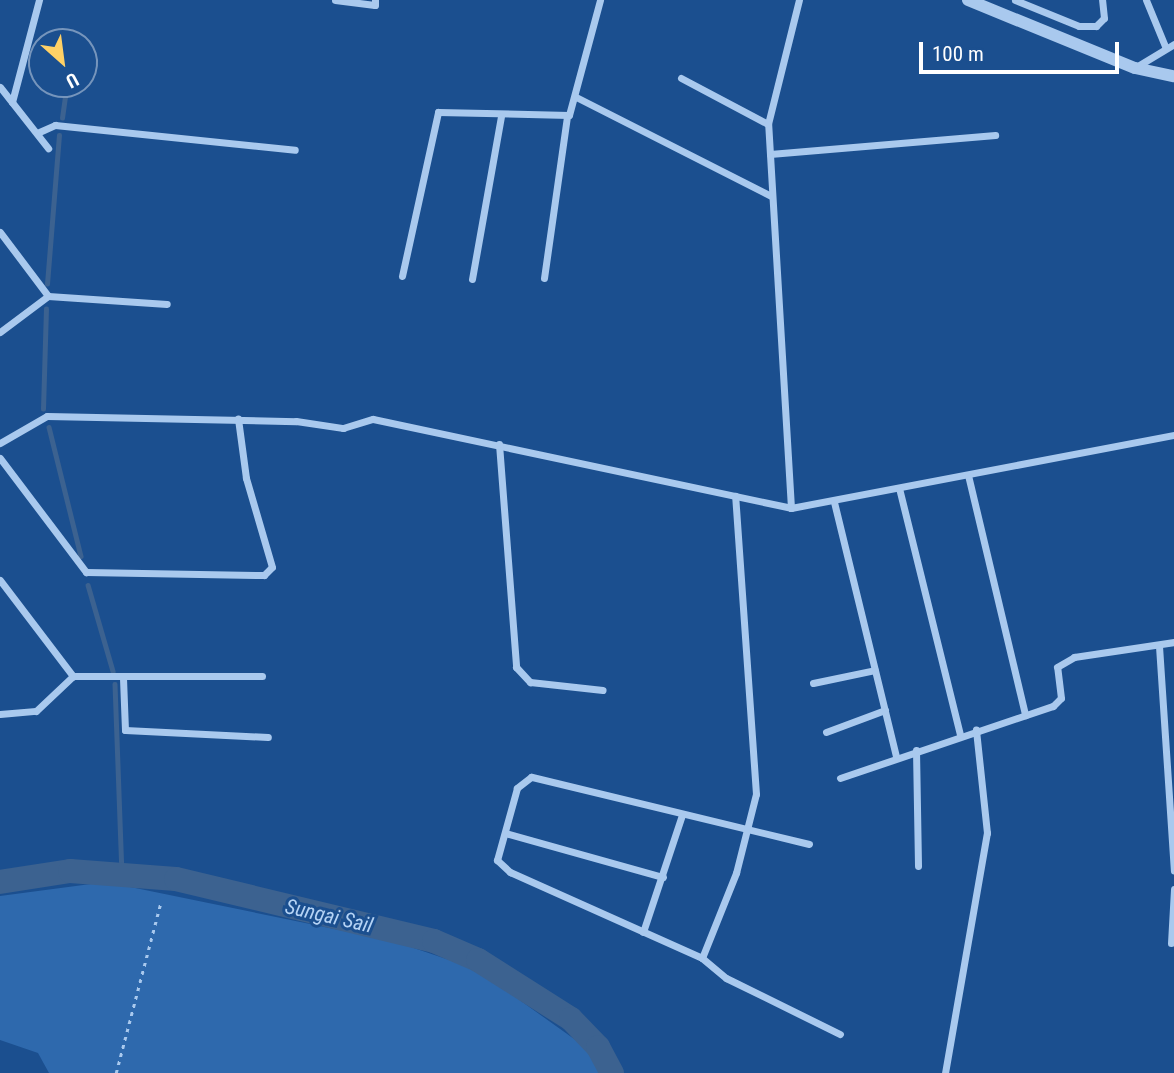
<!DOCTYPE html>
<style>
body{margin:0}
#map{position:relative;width:1174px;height:1073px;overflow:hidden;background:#1b4f8f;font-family:"Roboto Condensed",sans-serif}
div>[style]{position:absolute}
.green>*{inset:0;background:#2e69ad}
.stream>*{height:4.5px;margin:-2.25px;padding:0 2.25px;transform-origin:2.25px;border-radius:2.25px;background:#3c6290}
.river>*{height:24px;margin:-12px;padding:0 12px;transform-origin:12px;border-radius:12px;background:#3c6290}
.path>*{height:2.5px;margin-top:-1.25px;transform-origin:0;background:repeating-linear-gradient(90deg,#a9c9ee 0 3.5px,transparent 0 8.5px)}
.minor>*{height:7px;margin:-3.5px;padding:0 3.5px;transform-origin:3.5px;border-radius:3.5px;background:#a9c9ee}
.tertiary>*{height:12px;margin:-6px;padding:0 6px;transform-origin:6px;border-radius:6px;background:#a9c9ee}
span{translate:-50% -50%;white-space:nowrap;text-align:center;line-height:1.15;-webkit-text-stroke:6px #1b4f8f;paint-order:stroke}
.water-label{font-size:21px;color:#b5d3f5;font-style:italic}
.north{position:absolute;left:28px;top:28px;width:70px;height:70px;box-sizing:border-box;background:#1b4f8f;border:2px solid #7695bc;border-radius:50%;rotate:152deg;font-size:19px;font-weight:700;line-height:28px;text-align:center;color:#fff}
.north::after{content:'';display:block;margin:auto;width:24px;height:32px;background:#ffd166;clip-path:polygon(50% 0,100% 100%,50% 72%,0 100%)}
.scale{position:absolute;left:919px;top:42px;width:200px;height:32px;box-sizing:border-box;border:4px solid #fff;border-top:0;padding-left:9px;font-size:21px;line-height:24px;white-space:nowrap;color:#fff;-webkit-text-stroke:5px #1b4f8f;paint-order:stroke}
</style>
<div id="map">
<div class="green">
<div style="clip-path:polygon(106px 882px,393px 941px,476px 969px,591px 1051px,604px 1073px,49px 1073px,38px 1053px,0 1040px,0 896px)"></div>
</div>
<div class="stream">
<div style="left:62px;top:118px;width:34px;rotate:-82deg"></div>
<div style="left:47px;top:284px;width:149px;rotate:-85.4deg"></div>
<div style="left:43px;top:409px;width:100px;rotate:-88.3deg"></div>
<div style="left:49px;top:427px;width:133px;rotate:76.1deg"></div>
<div style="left:88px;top:585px;width:90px;rotate:73.8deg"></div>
<div style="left:115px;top:684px;width:192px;rotate:87.9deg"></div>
</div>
<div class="river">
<div style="left:0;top:882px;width:71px;rotate:-8.9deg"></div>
<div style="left:70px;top:871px;width:106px;rotate:4.3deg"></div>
<div style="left:176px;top:879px;width:265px;rotate:13.5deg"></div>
<div style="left:434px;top:941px;width:48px;rotate:23.4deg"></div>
<div style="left:478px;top:960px;width:110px;rotate:32.4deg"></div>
<div style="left:571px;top:1019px;width:39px;rotate:46deg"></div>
<div style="left:598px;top:1047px;width:30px;rotate:62deg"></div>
</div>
<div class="path">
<div style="left:116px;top:1073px;width:178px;rotate:-75.3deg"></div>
</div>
<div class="minor">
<div style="left:335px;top:0;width:40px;rotate:7.1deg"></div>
<div style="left:375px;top:5px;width:5px;rotate:-90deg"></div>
<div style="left:1015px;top:0;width:69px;rotate:22.1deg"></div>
<div style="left:1079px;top:26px;width:17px"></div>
<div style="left:1096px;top:26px;width:11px;rotate:-45deg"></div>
<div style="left:1104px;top:18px;width:18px;rotate:-96deg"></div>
<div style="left:1146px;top:0;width:50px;rotate:67.6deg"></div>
<div style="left:1136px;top:67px;width:44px;rotate:-31.2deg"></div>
<div style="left:681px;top:78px;width:98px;rotate:27.9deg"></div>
<div style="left:0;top:87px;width:78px;rotate:51.8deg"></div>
<div style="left:576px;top:97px;width:219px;rotate:26.9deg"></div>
<div style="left:12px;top:102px;width:106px;rotate:-75.2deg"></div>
<div style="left:37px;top:133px;width:20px;rotate:-24deg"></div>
<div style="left:55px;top:125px;width:241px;rotate:5.9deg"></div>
<div style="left:770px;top:154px;width:226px;rotate:-4.8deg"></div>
<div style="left:0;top:232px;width:80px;rotate:53.1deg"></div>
<div style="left:402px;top:276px;width:168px;rotate:-77.6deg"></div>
<div style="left:438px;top:112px;width:131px;rotate:1.3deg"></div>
<div style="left:569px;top:115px;width:119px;rotate:-74.9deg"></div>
<div style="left:544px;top:278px;width:163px;rotate:-81.9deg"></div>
<div style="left:472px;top:279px;width:165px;rotate:-79.9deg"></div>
<div style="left:48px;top:296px;width:119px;rotate:3.8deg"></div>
<div style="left:0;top:332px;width:60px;rotate:-36.9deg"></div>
<div style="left:0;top:443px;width:54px;rotate:-29.9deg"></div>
<div style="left:47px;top:416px;width:249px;rotate:1.2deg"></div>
<div style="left:296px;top:421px;width:48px;rotate:8.5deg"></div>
<div style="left:343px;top:428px;width:31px;rotate:-17deg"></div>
<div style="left:373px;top:419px;width:427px;rotate:12deg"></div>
<div style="left:791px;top:508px;width:390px;rotate:-10.8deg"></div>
<div style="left:499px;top:444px;width:224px;rotate:85.6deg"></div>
<div style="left:516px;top:667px;width:21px;rotate:47deg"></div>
<div style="left:530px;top:682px;width:73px;rotate:6.3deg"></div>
<div style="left:0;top:458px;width:143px;rotate:53deg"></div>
<div style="left:86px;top:572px;width:178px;rotate:1deg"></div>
<div style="left:264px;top:575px;width:11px;rotate:-45deg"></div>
<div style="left:272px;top:567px;width:93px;rotate:-106.3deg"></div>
<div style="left:246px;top:478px;width:60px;rotate:-97.7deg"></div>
<div style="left:968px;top:475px;width:247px;rotate:76.6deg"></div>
<div style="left:899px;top:488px;width:254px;rotate:76.1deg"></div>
<div style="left:834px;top:502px;width:262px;rotate:76.3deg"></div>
<div style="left:791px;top:508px;width:385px;rotate:-93.4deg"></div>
<div style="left:768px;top:124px;width:128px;rotate:-76deg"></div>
<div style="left:0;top:580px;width:121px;rotate:52.8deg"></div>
<div style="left:1159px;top:646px;width:225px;rotate:86.2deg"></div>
<div style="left:123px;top:678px;width:52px;rotate:87.8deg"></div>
<div style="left:125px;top:730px;width:143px;rotate:2.8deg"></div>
<div style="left:813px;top:683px;width:63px;rotate:-11.8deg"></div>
<div style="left:0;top:714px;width:36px;rotate:-5deg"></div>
<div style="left:36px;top:711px;width:51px;rotate:-43.4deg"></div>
<div style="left:73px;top:676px;width:189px"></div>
<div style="left:826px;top:732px;width:63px;rotate:-20.4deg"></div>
<div style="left:916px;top:750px;width:116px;rotate:89deg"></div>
<div style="left:840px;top:778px;width:225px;rotate:-18.7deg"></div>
<div style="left:1053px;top:706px;width:11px;rotate:-45deg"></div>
<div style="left:1061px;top:698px;width:31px;rotate:-97deg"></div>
<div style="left:1057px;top:667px;width:20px;rotate:-30deg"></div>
<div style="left:1074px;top:657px;width:101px;rotate:-8.5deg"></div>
<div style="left:505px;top:833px;width:164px;rotate:15.6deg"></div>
<div style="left:809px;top:844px;width:286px;rotate:-166.4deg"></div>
<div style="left:531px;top:777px;width:18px;rotate:142deg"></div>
<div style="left:517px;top:788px;width:75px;rotate:105.5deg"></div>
<div style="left:497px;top:860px;width:18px;rotate:43deg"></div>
<div style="left:510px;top:872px;width:210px;rotate:24.1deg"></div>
<div style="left:702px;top:958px;width:31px;rotate:40deg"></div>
<div style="left:726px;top:978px;width:127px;rotate:26.2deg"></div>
<div style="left:643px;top:932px;width:123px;rotate:-71.6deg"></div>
<div style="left:1171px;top:943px;width:54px;rotate:-86.8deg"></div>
<div style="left:702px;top:958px;width:92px;rotate:-68.2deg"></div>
<div style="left:736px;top:873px;width:81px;rotate:-75.8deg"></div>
<div style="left:756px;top:794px;width:299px;rotate:-94deg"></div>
<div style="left:945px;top:1073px;width:244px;rotate:-80.1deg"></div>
<div style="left:987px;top:833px;width:104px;rotate:-96.1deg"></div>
</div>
<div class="tertiary">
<div style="left:968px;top:0;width:180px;rotate:22.2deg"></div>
<div style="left:1135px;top:68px;width:40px;rotate:12deg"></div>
</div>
<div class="water-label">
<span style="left:329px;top:916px;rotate:13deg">Sungai Sail</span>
</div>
<div class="north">U</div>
<div class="scale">100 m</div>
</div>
